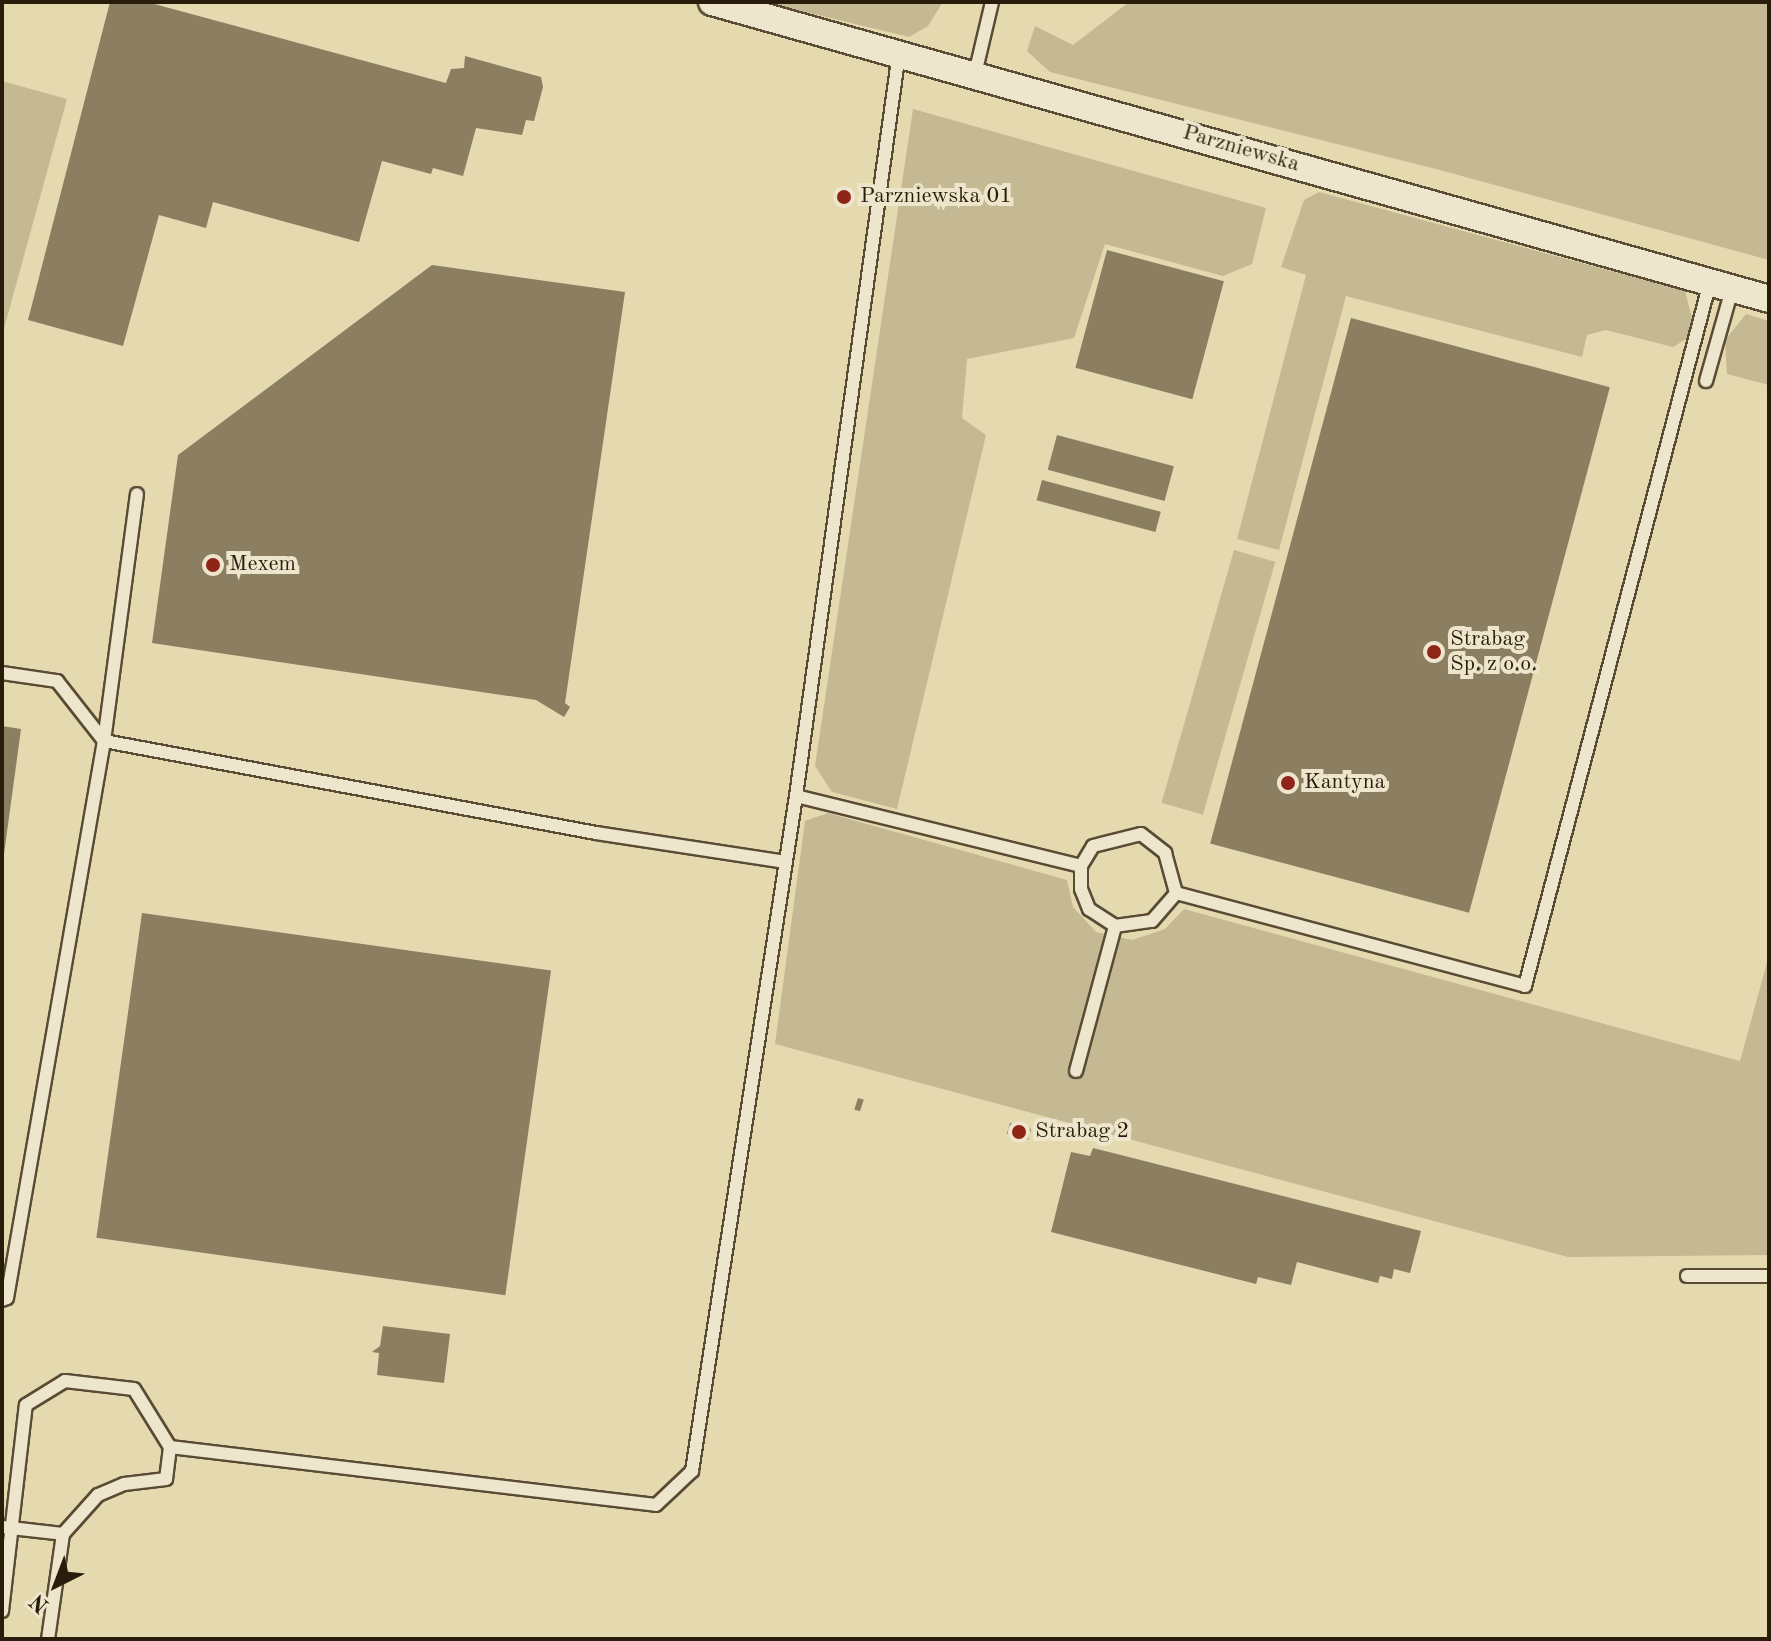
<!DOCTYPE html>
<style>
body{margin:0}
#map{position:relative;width:1771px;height:1641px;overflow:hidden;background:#e5d9b0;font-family:"Old Standard TT",serif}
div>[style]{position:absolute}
.green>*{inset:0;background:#c5b994;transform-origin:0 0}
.building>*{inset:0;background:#8b7e61;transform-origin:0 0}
.roads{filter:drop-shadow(2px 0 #594b34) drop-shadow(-2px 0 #594b34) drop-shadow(0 2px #594b34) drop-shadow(0 -2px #594b34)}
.lane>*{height:12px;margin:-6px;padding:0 6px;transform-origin:6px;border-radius:6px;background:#eee6cc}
.street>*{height:26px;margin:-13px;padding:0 13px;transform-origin:13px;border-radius:13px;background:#eee6cc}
.dots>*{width:22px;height:22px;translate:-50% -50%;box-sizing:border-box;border:4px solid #eee6cc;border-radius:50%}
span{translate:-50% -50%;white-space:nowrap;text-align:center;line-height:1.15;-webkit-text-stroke:8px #eee6cc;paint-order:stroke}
.street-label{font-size:22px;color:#2a1c0b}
.poi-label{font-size:22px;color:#2a1c0b}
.left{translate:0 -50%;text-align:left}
.frame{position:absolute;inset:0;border:4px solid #2a1c0b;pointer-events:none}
.north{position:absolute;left:16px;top:1545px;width:80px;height:80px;-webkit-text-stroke:6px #eee6cc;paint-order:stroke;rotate:222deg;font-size:22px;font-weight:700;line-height:32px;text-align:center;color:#2a1c0b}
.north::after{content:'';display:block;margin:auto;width:28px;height:36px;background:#2a1c0b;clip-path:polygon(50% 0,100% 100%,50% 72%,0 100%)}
</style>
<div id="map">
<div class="green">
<div style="clip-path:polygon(764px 2px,943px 2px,928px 26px,909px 37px)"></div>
<div style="clip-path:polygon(1129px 2px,1769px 2px,1769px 260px,1436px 169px,1050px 72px,1027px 51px,1035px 26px,1073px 45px)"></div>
<div style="clip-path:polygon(2px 81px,67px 99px,2px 336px)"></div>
<div style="clip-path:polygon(913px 109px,1266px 208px,1252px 264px,1223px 276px,1105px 244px,1074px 338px,967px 359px,962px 418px,986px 435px,897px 809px,832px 792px,815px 766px)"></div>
<div style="clip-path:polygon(1319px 192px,1685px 291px,1696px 333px,1673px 347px,1606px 330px,1587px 335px,1582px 357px,1346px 296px,1279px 550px,1237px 539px,1306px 275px,1281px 267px,1304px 200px)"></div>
<div style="clip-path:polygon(1746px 314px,1769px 321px,1769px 385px,1727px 374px,1725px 340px)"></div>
<div style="left:1234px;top:550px;width:43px;height:263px;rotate:16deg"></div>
<div style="clip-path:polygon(828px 813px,1067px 880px,1073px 907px,1096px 932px,1132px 940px,1165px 929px,1184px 909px,1740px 1061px,1769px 955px,1769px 1255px,1568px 1257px,775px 1044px,805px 821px)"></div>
</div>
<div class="building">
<div style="clip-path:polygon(110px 2px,147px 2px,446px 83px,451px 69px,464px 68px,465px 56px,541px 77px,543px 87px,534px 121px,526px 120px,522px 135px,476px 128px,463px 176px,433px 168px,431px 174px,382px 161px,359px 242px,213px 202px,206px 228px,159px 215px,123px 346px,28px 320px)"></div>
<div style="left:1107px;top:250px;width:121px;height:122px;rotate:15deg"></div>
<div style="clip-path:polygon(432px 265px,625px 292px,565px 703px,570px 707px,564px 717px,536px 700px,152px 643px,178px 455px)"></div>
<div style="left:1351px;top:318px;width:268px;height:544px;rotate:15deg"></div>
<div style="left:1057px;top:435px;width:121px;height:36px;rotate:15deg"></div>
<div style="left:1042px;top:480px;width:123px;height:21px;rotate:15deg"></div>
<div style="clip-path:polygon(2px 726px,21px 729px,4px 854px,2px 854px)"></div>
<div style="left:142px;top:913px;width:413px;height:328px;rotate:8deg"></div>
<div style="left:858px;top:1098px;width:6px;height:12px;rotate:18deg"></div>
<div style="left:1010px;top:1123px;width:22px;height:11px;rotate:16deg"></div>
<div style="clip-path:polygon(1093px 1148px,1421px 1231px,1410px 1273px,1394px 1269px,1392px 1279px,1380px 1276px,1378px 1283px,1297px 1262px,1291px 1285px,1258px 1277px,1256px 1284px,1051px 1232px,1071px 1152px,1090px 1156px)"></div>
<div style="clip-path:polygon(383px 1326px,450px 1334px,444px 1383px,377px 1375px,379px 1353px,372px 1352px,380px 1346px)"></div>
</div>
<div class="roads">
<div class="lane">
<div style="left:975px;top:74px;width:74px;rotate:-76.7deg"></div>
<div style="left:1706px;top:381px;width:96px;rotate:-74.2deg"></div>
<div style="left:2px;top:673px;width:56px;rotate:8.3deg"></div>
<div style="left:57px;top:681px;width:76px;rotate:51.9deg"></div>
<div style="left:104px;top:741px;width:501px;rotate:10.59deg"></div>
<div style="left:596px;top:833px;width:192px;rotate:8.7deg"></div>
<div style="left:796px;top:796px;width:293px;rotate:13.8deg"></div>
<div style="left:1081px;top:866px;width:23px;rotate:-59deg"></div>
<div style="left:1093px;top:846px;width:49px;rotate:-14deg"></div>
<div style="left:1141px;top:834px;width:31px;rotate:38deg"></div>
<div style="left:1165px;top:853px;width:41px;rotate:74.6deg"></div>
<div style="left:1176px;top:893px;width:361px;rotate:14.9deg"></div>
<div style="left:1525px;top:986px;width:728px;rotate:-75.28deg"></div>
<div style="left:1081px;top:866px;width:23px;rotate:90deg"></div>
<div style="left:1081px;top:889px;width:22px;rotate:68deg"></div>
<div style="left:1089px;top:909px;width:31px;rotate:33deg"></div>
<div style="left:1115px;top:926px;width:37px;rotate:-8deg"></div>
<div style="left:1152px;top:921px;width:37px;rotate:-49deg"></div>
<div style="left:1076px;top:1071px;width:150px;rotate:-74.9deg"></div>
<div style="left:1687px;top:1276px;width:82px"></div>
<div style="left:2px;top:1300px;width:5px;rotate:-22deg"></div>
<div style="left:7px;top:1298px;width:565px;rotate:-80.12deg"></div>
<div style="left:104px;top:741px;width:249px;rotate:-82.4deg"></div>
<div style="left:170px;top:1447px;width:489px;rotate:6.8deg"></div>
<div style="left:656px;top:1505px;width:50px;rotate:-43.4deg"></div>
<div style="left:692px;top:1471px;width:683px;rotate:-81.24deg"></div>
<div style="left:796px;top:796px;width:750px;rotate:-82.11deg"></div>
<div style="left:2px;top:1527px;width:61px;rotate:6.5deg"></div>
<div style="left:2px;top:1611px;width:207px;rotate:-83.4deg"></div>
<div style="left:26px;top:1405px;width:46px;rotate:-31.6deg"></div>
<div style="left:65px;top:1381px;width:69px;rotate:6.6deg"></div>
<div style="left:134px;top:1389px;width:68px;rotate:58.2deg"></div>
<div style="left:170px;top:1447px;width:32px;rotate:97deg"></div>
<div style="left:166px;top:1479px;width:42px;rotate:173.2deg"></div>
<div style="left:124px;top:1484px;width:28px;rotate:157deg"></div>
<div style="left:98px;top:1495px;width:52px;rotate:131.9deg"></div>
<div style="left:63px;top:1534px;width:106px;rotate:98.1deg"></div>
</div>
<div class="street">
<div style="left:712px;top:2px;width:1098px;rotate:15.69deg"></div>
</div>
</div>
<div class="dots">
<div style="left:844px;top:197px;background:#8f2418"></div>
<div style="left:213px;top:565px;background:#8f2418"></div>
<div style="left:1434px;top:652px;background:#8f2418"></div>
<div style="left:1288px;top:783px;background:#8f2418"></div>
<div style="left:1019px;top:1132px;background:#8f2418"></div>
</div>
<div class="street-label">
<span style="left:1241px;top:149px;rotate:16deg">Parzniewska</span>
</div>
<div class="poi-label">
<span class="left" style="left:860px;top:197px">Parzniewska 01</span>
<span class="left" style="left:229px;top:565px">Mexem</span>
<span class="left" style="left:1450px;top:652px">Strabag<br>Sp. z o.o.</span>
<span class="left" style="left:1304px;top:783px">Kantyna</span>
<span class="left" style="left:1035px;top:1132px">Strabag 2</span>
</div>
<div class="frame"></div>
<div class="north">N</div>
</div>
